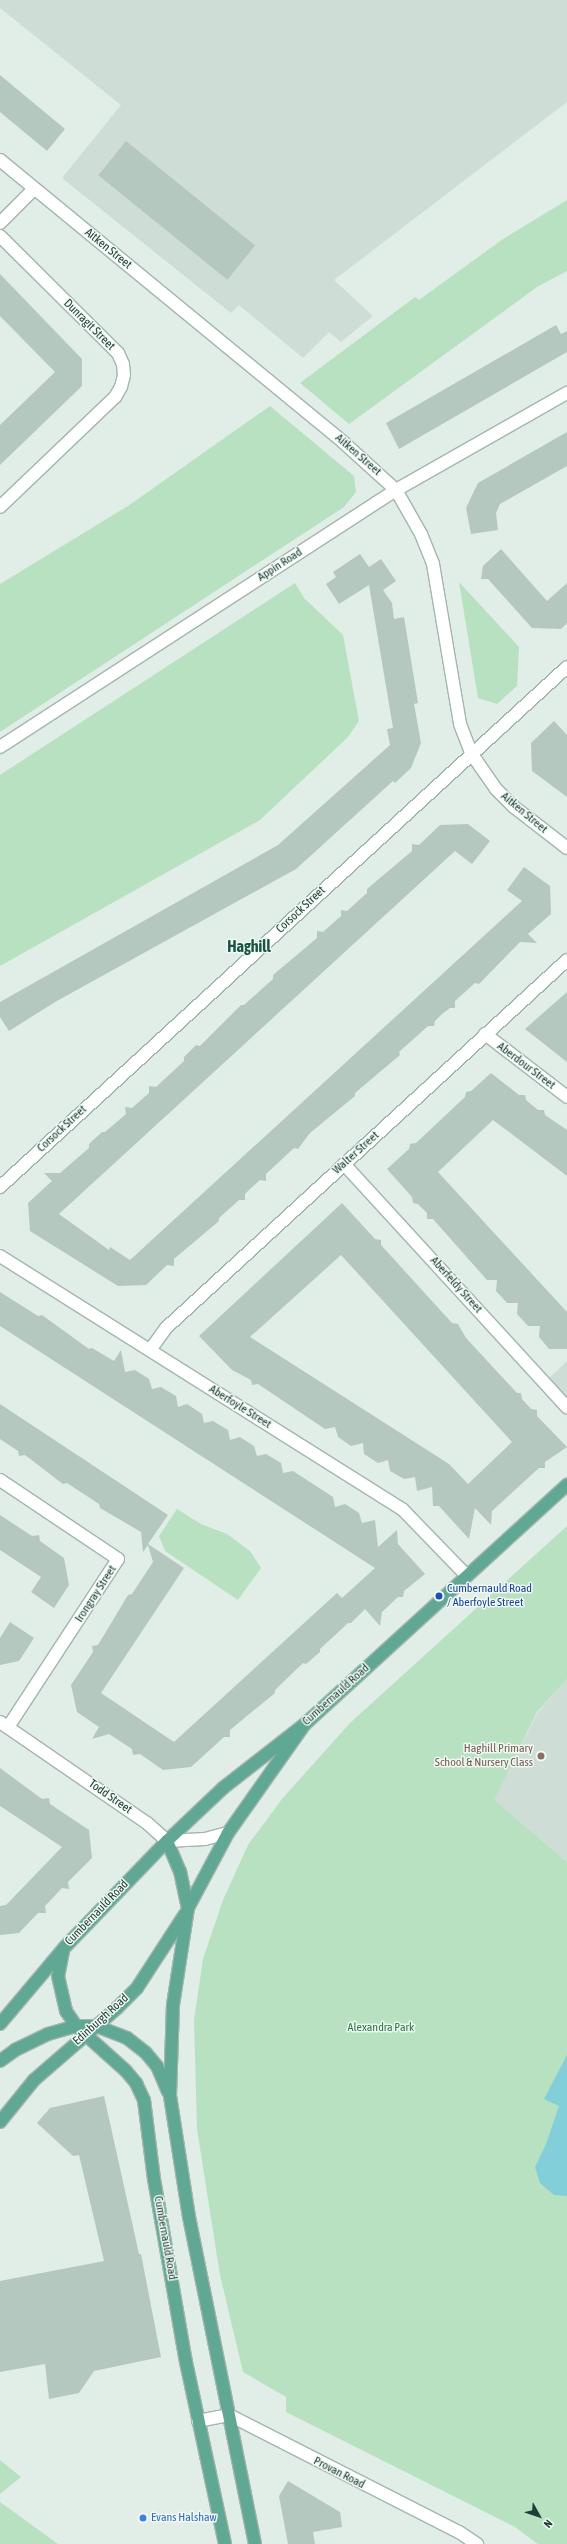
<!DOCTYPE html>
<style>
body{margin:0}
#map{position:relative;width:567px;height:2544px;overflow:hidden;background:#e1ede7;font-family:"Asap Condensed",sans-serif}
div>[style]{position:absolute}
.built>*{inset:0;background:#ceddd6}
.green>*{inset:0;background:#b7e1c1}
.water>*{inset:0;background:#82ced9}
.building>*{inset:0;background:#b5c8c0;transform-origin:0 0}
.roads{filter:drop-shadow(1px 0 #a3b6ae) drop-shadow(-1px 0 #a3b6ae) drop-shadow(0 1px #a3b6ae) drop-shadow(0 -1px #a3b6ae)}
.street>*{height:12px;margin:-6px;padding:0 6px;transform-origin:6px;border-radius:6px;background:#fff}
.secondary>*{height:12px;margin:-6px;padding:0 6px;transform-origin:6px;border-radius:6px;background:#fff}
.primary>*{height:12px;margin:-6px;padding:0 6px;transform-origin:6px;border-radius:6px;background:#60a893}
.dots>*{width:11px;height:11px;translate:-50% -50%;box-sizing:border-box;border:2px solid #f1f9f5;border-radius:50%}
span{translate:-50% -50%;white-space:nowrap;text-align:center;line-height:1.15;-webkit-text-stroke:3px #f1f9f5;paint-order:stroke}
.street-label{font-size:12px;color:#1f4036}
.transit-label{font-size:12px;color:#164399}
.left{translate:0 -50%;text-align:left}
.education-label{font-size:12px;color:#785e54}
.right{translate:-100% -50%;text-align:right}
.park-label{font-size:12px;color:#247c43}
.shop-label{font-size:12px;color:#366cbe}
.district-label{font-size:16px;color:#185444;font-weight:700}
.north{position:absolute;left:519px;top:2496px;width:40px;height:40px;-webkit-text-stroke:3px #f1f9f5;paint-order:stroke;rotate:130deg;font-size:11px;font-weight:700;line-height:16px;text-align:center;color:#1f4036}
.north::after{content:'';display:block;margin:auto;width:14px;height:18px;background:#1f4036;clip-path:polygon(50% 0,100% 100%,50% 72%,0 100%)}
</style>
<div id="map">
<div class="built">
<div style="clip-path:polygon(0 0,567px 0,567px 102px,334px 280px,373px 316px,341px 342px,329px 332px,303px 358px,239px 305px,231px 313px,62px 178px,121px 105px,0 8px)"></div>
<div style="clip-path:polygon(567px 1361px,567px 1407px,546px 1381px)"></div>
<div style="clip-path:polygon(567px 1679px,567px 1862px,493px 1800px,538px 1712px)"></div>
</div>
<div class="green">
<div style="clip-path:polygon(567px 200px,567px 271px,537px 287px,349px 424px,300px 383px,415px 297px,419px 300px,503px 239px)"></div>
<div style="clip-path:polygon(270px 406px,354px 476px,356px 492px,344px 507px,0 732px,0 584px,128px 506px)"></div>
<div style="clip-path:polygon(459px 582px,519px 647px,517px 686px,497px 704px,478px 698px)"></div>
<div style="clip-path:polygon(295px 583px,304px 598px,343px 635px,359px 721px,348px 737px,260px 820px,0 966px,0 775px)"></div>
<div style="clip-path:polygon(177px 1509px,201px 1524px,227px 1534px,250px 1551px,261px 1568px,238px 1600px,165px 1551px,159px 1536px)"></div>
<div style="clip-path:polygon(567px 1526px,567px 1679px,537px 1712px,494px 1800px,567px 1862px,567px 2544px,538px 2544px,515px 2527px,286px 2412px,286px 2397px,243px 2372px,220px 2275px,197px 2129px,194px 2020px,203px 1959px,223px 1900px,248px 1845px,282px 1799px,350px 1723px)"></div>
<div style="clip-path:polygon(0 2460px,21px 2477px,0 2494px)"></div>
<div style="clip-path:polygon(0 2502px,58px 2544px,0 2544px)"></div>
</div>
<div class="water">
<div style="clip-path:polygon(567px 2055px,567px 2196px,554px 2195px,540px 2183px,535px 2167px,546px 2144px,559px 2106px,544px 2099px)"></div>
</div>
<div class="building">
<div style="clip-path:polygon(0 75px,65px 129px,47px 151px,0 112px)"></div>
<div style="left:126px;top:141px;width:166px;height:44px;rotate:39deg"></div>
<div style="clip-path:polygon(0 274px,82px 359px,82px 386px,0 465px,0 425px,55px 372px,0 316px)"></div>
<div style="clip-path:polygon(556px 325px,561px 334px,567px 331px,567px 352px,399px 449px,386px 423px)"></div>
<div style="clip-path:polygon(567px 432px,567px 466px,500px 504px,496px 513px,498px 530px,471px 534px,466px 508px,478px 483px)"></div>
<div style="clip-path:polygon(501px 549px,547px 601px,567px 583px,567px 623px,561px 629px,532px 628px,488px 579px,481px 579px,483px 566px)"></div>
<div style="clip-path:polygon(360px 554px,369px 567px,381px 559px,396px 581px,383px 590px,392px 603px,394px 619px,404px 617px,418px 703px,414px 704px,421px 743px,411px 768px,395px 783px,393px 781px,296px 869px,55px 1002px,9px 1031px,0 1017px,0 1002px,278px 845px,390px 745px,387px 729px,393px 728px,369px 585px,339px 604px,326px 584px,336px 577px,333px 572px)"></div>
<div style="clip-path:polygon(554px 721px,567px 735px,567px 797px,532px 771px,531px 743px)"></div>
<div style="clip-path:polygon(468px 824px,490px 841px,472px 864px,455px 851px,59px 1214px,109px 1250px,110px 1247px,130px 1260px,522px 901px,507px 890px,524px 867px,550px 886px,551px 914px,528px 934px,537px 943px,520px 942px,479px 984px,475px 983px,455px 1001px,455px 1008px,450px 1008px,442px 1014px,435px 1021px,434px 1026px,428px 1026px,399px 1052px,400px 1055px,355px 1093px,355px 1096px,310px 1133px,298px 1149px,294px 1148px,266px 1174px,266px 1181px,260px 1180px,250px 1189px,245px 1194px,245px 1200px,239px 1200px,219px 1218px,219px 1221px,174px 1259px,174px 1266px,167px 1265px,146px 1285px,118px 1286px,30px 1231px,28px 1203px,52px 1181px,44px 1173px,60px 1173px,89px 1148px,89px 1144px,102px 1132px,105px 1132px,126px 1114px,125px 1107px,132px 1108px,141px 1100px,149px 1093px,149px 1086px,156px 1087px,184px 1061px,184px 1057px,196px 1045px,200px 1046px,241px 1005px,244px 1005px,273px 979px,273px 975px,317px 938px,317px 931px,323px 932px,341px 916px,341px 910px,347px 911px,367px 893px,367px 889px,412px 851px,412px 844px,419px 845px,440px 825px)"></div>
<div style="clip-path:polygon(567px 992px,567px 1062px,525px 1029px)"></div>
<div style="clip-path:polygon(491px 1073px,519px 1095px,525px 1095px,526px 1100px,538px 1110px,544px 1110px,545px 1115px,567px 1130px,567px 1176px,493px 1120px,438px 1172px,567px 1312px,567px 1349px,549px 1349px,539px 1337px,540px 1326px,528px 1326px,517px 1314px,518px 1303px,507px 1303px,496px 1291px,497px 1280px,487px 1280px,433px 1219px,427px 1219px,427px 1213px,418px 1204px,413px 1203px,412px 1197px,387px 1169px,409px 1149px,410px 1144px,416px 1143px,465px 1097px,466px 1092px,471px 1091px)"></div>
<div style="clip-path:polygon(evenodd,342px 1203px,375px 1239px,381px 1240px,381px 1245px,452px 1323px,458px 1324px,466px 1338px,517px 1393px,521px 1393px,522px 1399px,531px 1409px,537px 1410px,537px 1416px,567px 1447px,545px 1462px,545px 1468px,539px 1468px,492px 1511px,491px 1525px,475px 1508px,469px 1539px,439px 1506px,433px 1506px,432px 1487px,417px 1491px,415px 1477px,404px 1479px,390px 1471px,388px 1460px,378px 1463px,364px 1454px,363px 1443px,351px 1446px,338px 1437px,335px 1427px,325px 1429px,258px 1384px,252px 1385px,251px 1380px,232px 1370px,199px 1336px,342px 1203px,341px 1255px,512px 1442px,468px 1484px,449px 1464px,250px 1337px,341px 1255px)"></div>
<div style="clip-path:polygon(0 1292px,38px 1316px,42px 1315px,89px 1349px,92px 1348px,114px 1361px,121px 1350px,125px 1372px,135px 1370px,149px 1379px,152px 1389px,161px 1387px,176px 1396px,178px 1407px,187px 1404px,202px 1414px,204px 1423px,213px 1421px,228px 1430px,230px 1440px,240px 1437px,254px 1446px,257px 1456px,266px 1454px,281px 1463px,283px 1473px,293px 1471px,333px 1497px,335px 1507px,345px 1504px,359px 1513px,362px 1523px,375px 1520px,378px 1547px,397px 1530px,398px 1544px,425px 1574px,404px 1591px,403px 1597px,398px 1597px,382px 1612px,380px 1626px,365px 1609px,351px 1623px,348px 1623px,320px 1649px,320px 1652px,306px 1664px,303px 1663px,275px 1690px,275px 1693px,230px 1730px,230px 1737px,224px 1737px,191px 1767px,163px 1770px,140px 1754px,133px 1755px,132px 1749px,109px 1734px,92px 1739px,99px 1727px,77px 1712px,71px 1685px,93px 1652px,92px 1646px,98px 1645px,128px 1595px,132px 1594px,153px 1562px,148px 1545px,143px 1552px,141px 1532px,100px 1508px,99px 1504px,67px 1483px,63px 1484px,25px 1455px,19px 1456px,18px 1451px,0 1439px,0 1404px,168px 1515px,148px 1544px,184px 1568px,101px 1693px,174px 1742px,337px 1593px,342px 1598px,375px 1568px,0 1326px)"></div>
<div style="clip-path:polygon(0 1515px,32px 1536px,39px 1535px,40px 1541px,64px 1558px,69px 1585px,54px 1608px,31px 1592px,41px 1577px,0 1550px)"></div>
<div style="clip-path:polygon(10px 1622px,34px 1638px,19px 1661px,0 1665px,0 1638px)"></div>
<div style="clip-path:polygon(0 1768px,42px 1799px,49px 1798px,50px 1804px,89px 1830px,92px 1858px,68px 1882px,69px 1889px,62px 1888px,45px 1906px,46px 1913px,38px 1913px,19px 1933px,0 1935px,0 1906px,6px 1905px,62px 1847px,0 1806px)"></div>
<div style="clip-path:polygon(104px 2096px,139px 2254px,141px 2254px,161px 2357px,94px 2371px,79px 2393px,49px 2399px,45px 2364px,0 2372px,0 2281px,104px 2261px,79px 2155px,73px 2156px,37px 2123px,50px 2108px)"></div>
<div style="clip-path:polygon(288px 2481px,340px 2512px,342px 2527px,313px 2532px,315px 2544px,288px 2544px,279px 2496px)"></div>
</div>
<div class="roads">
<div class="street">
<div style="left:0;top:160px;width:444px;rotate:39.4deg"></div>
<div style="left:343px;top:442px;width:72px;rotate:42.2deg"></div>
<div style="left:396px;top:490px;width:51px;rotate:60.4deg"></div>
<div style="left:421px;top:534px;width:32px;rotate:68deg"></div>
<div style="left:433px;top:564px;width:162px;rotate:80.4deg"></div>
<div style="left:460px;top:724px;width:31px;rotate:69deg"></div>
<div style="left:471px;top:753px;width:44px;rotate:55.2deg"></div>
<div style="left:496px;top:789px;width:25px;rotate:45deg"></div>
<div style="left:514px;top:807px;width:67px;rotate:37.7deg"></div>
<div style="left:0;top:223px;width:48px;rotate:-45deg"></div>
<div style="left:0;top:236px;width:166px;rotate:44.8deg"></div>
<div style="left:118px;top:353px;width:12px;rotate:66deg"></div>
<div style="left:123px;top:364px;width:11px;rotate:85deg"></div>
<div style="left:124px;top:375px;width:12px;rotate:104deg"></div>
<div style="left:121px;top:387px;width:12px;rotate:121deg"></div>
<div style="left:115px;top:397px;width:159px;rotate:136.3deg"></div>
<div style="left:0;top:747px;width:472px;rotate:-33deg"></div>
<div style="left:396px;top:490px;width:197px;rotate:-29.6deg"></div>
<div style="left:485px;top:1034px;width:103px;rotate:37.5deg"></div>
<div style="left:344px;top:1164px;width:330px;rotate:47.5deg"></div>
<div style="left:0;top:1187px;width:769px;rotate:-42.52deg"></div>
<div style="left:0;top:1256px;width:476px;rotate:32.2deg"></div>
<div style="left:403px;top:1510px;width:91px;rotate:45.9deg"></div>
<div style="left:150px;top:1350px;width:27px;rotate:-54deg"></div>
<div style="left:166px;top:1328px;width:544px;rotate:-42.54deg"></div>
<div style="left:0;top:1480px;width:142px;rotate:33.8deg"></div>
<div style="left:118px;top:1559px;width:201px;rotate:123.2deg"></div>
</div>
<div class="secondary">
<div style="left:0;top:1722px;width:178px;rotate:34.5deg"></div>
<div style="left:147px;top:1823px;width:27px;rotate:42deg"></div>
<div style="left:167px;top:1841px;width:38px;rotate:-3deg"></div>
<div style="left:205px;top:1839px;width:24px;rotate:-15deg"></div>
<div style="left:198px;top:2421px;width:32px;rotate:-11deg"></div>
<div style="left:229px;top:2415px;width:258px;rotate:27deg"></div>
<div style="left:459px;top:2532px;width:22px;rotate:34deg"></div>
</div>
<div class="primary">
<div style="left:167px;top:1841px;width:33px;rotate:67deg"></div>
<div style="left:180px;top:1871px;width:38px;rotate:78deg"></div>
<div style="left:63px;top:1951px;width:25px;rotate:101deg"></div>
<div style="left:58px;top:1976px;width:36px;rotate:77deg"></div>
<div style="left:66px;top:2011px;width:18px;rotate:56deg"></div>
<div style="left:76px;top:2026px;width:67px;rotate:42deg"></div>
<div style="left:126px;top:2071px;width:16px;rotate:50deg"></div>
<div style="left:136px;top:2083px;width:19px;rotate:65deg"></div>
<div style="left:144px;top:2100px;width:80px;rotate:82.8deg"></div>
<div style="left:154px;top:2179px;width:186px;rotate:80.1deg"></div>
<div style="left:186px;top:2362px;width:186px;rotate:77.9deg"></div>
<div style="left:0;top:2024px;width:99px;rotate:-49.9deg"></div>
<div style="left:64px;top:1948px;width:149px;rotate:-46.1deg"></div>
<div style="left:167px;top:1841px;width:77px;rotate:-43.4deg"></div>
<div style="left:223px;top:1788px;width:104px;rotate:-38deg"></div>
<div style="left:305px;top:1724px;width:355px;rotate:-42.4deg"></div>
<div style="left:0;top:2061px;width:19px;rotate:-36deg"></div>
<div style="left:15px;top:2050px;width:37px;rotate:-26deg"></div>
<div style="left:48px;top:2034px;width:29px;rotate:-16deg"></div>
<div style="left:76px;top:2026px;width:20px"></div>
<div style="left:96px;top:2026px;width:33px;rotate:21deg"></div>
<div style="left:127px;top:2038px;width:24px;rotate:38deg"></div>
<div style="left:146px;top:2053px;width:17px;rotate:50deg"></div>
<div style="left:157px;top:2066px;width:28px;rotate:67deg"></div>
<div style="left:0;top:2122px;width:54px;rotate:-51deg"></div>
<div style="left:34px;top:2080px;width:110px;rotate:-40.9deg"></div>
<div style="left:117px;top:2008px;width:28px;rotate:-45deg"></div>
<div style="left:137px;top:1988px;width:88px;rotate:-57deg"></div>
<div style="left:255px;top:2544px;width:334px;rotate:-101.4deg"></div>
<div style="left:189px;top:2217px;width:123px;rotate:-98.9deg"></div>
<div style="left:170px;top:2095px;width:90px;rotate:-88.1deg"></div>
<div style="left:173px;top:2005px;width:98px;rotate:-81.2deg"></div>
<div style="left:188px;top:1908px;width:85px;rotate:-61.9deg"></div>
<div style="left:228px;top:1833px;width:133px;rotate:-54.8deg"></div>
</div>
</div>
<div class="dots">
<div style="left:439px;top:1596px;background:#1a4fb4"></div>
<div style="left:541px;top:1756px;background:#8d6e63"></div>
<div style="left:143px;top:2518px;background:#3f7fe0"></div>
</div>
<div class="street-label">
<span style="left:108px;top:249px;rotate:39deg">Aitken Street</span>
<span style="left:89px;top:325px;rotate:45deg">Dunragit Street</span>
<span style="left:358px;top:455px;rotate:41deg">Aitken Street</span>
<span style="left:280px;top:565px;rotate:-33deg">Appin Road</span>
<span style="left:524px;top:813px;rotate:40deg">Aitken Street</span>
<span style="left:301px;top:910px;rotate:-43deg">Corsock Street</span>
<span style="left:526px;top:1066px;rotate:37deg">Aberdour Street</span>
<span style="left:62px;top:1129px;rotate:-43deg">Corsock Street</span>
<span style="left:356px;top:1153px;rotate:-42deg">Walter Street</span>
<span style="left:456px;top:1285px;rotate:48deg">Aberfeldy Street</span>
<span style="left:240px;top:1407px;rotate:32deg">Aberfoyle Street</span>
<span style="left:96px;top:1594px;rotate:-57deg">Irongray Street</span>
<span style="left:336px;top:1695px;rotate:-42deg">Cumbernauld Road</span>
<span style="left:110px;top:1797px;rotate:35deg">Todd Street</span>
<span style="left:97px;top:1913px;rotate:-46deg">Cumbernauld Road</span>
<span style="left:101px;top:2020px;rotate:-42deg">Edinburgh Road</span>
<span style="left:165px;top:2238px;rotate:80deg">Cumbernauld Road</span>
<span style="left:339px;top:2473px;rotate:27deg">Provan Road</span>
</div>
<div class="transit-label">
<span class="left" style="left:447px;top:1596px">Cumbernauld Road<br>/ Aberfoyle Street</span>
</div>
<div class="education-label">
<span class="right" style="left:533px;top:1756px">Haghill Primary<br>School &amp; Nursery Class</span>
</div>
<div class="park-label">
<span style="left:381px;top:2028px">Alexandra Park</span>
</div>
<div class="shop-label">
<span class="left" style="left:151px;top:2518px">Evans Halshaw</span>
</div>
<div class="district-label">
<span style="left:249px;top:946px">Haghill</span>
</div>
<div class="north">N</div>
</div>
